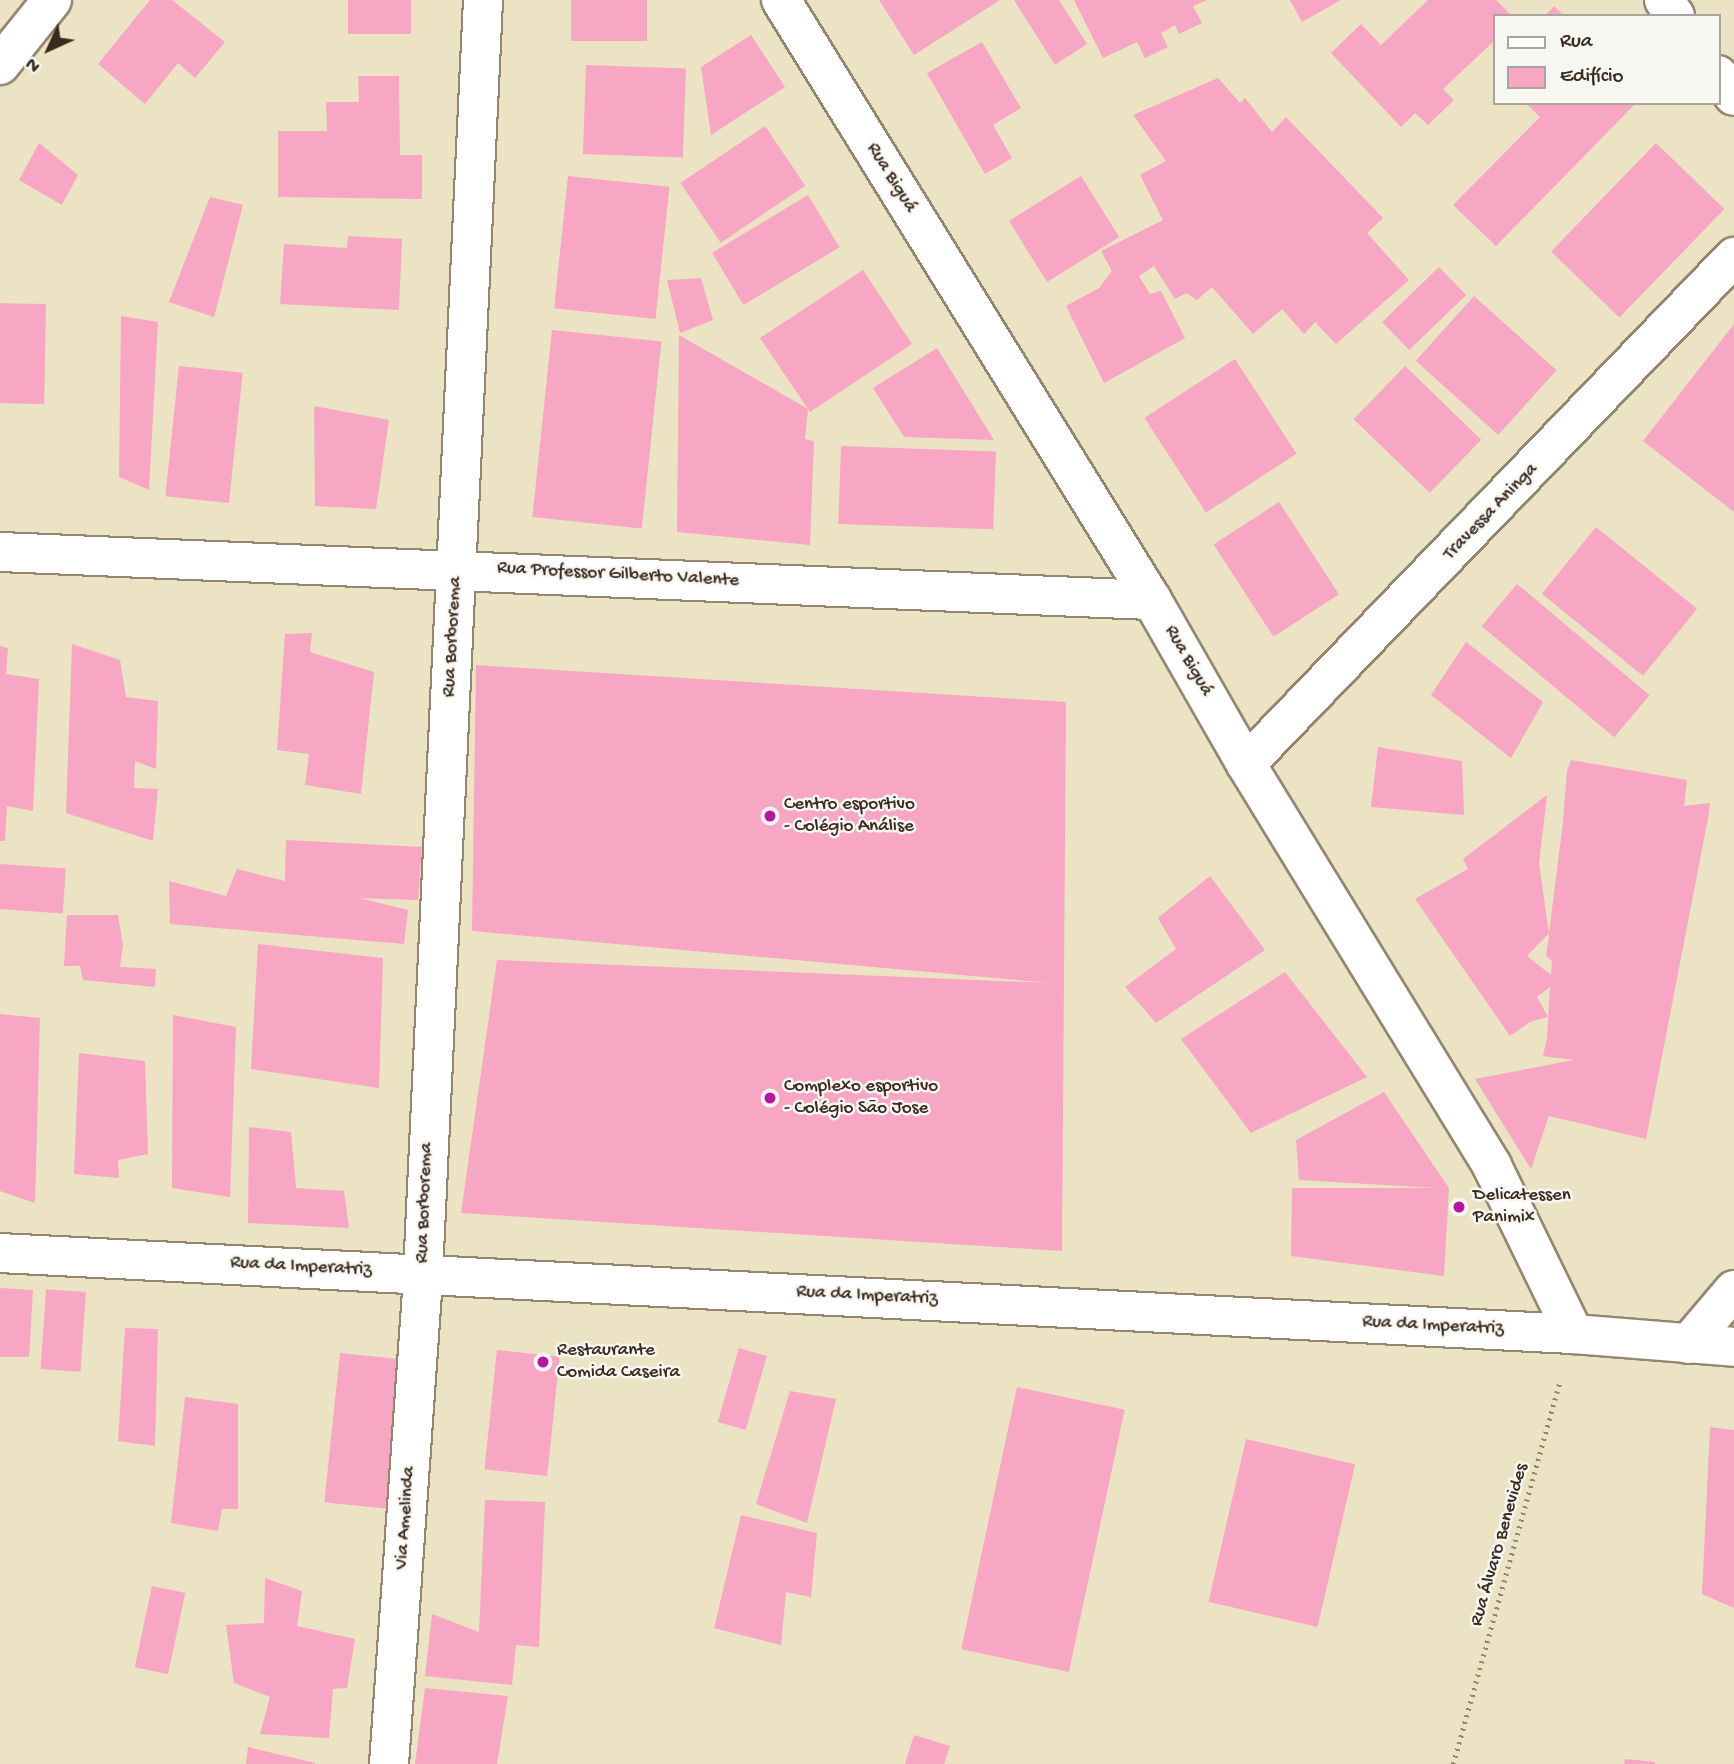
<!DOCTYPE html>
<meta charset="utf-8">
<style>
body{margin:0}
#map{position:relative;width:1734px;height:1764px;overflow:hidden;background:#ece2c4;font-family:"Gochi Hand",sans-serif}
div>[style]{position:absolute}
.building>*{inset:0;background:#f7a6c4;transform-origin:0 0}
.path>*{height:4.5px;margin-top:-2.25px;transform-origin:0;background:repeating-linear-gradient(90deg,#948671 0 2px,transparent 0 7px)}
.roads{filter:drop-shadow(2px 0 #948671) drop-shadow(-2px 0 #948671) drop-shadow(0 2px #948671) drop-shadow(0 -2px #948671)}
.minor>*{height:38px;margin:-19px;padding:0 19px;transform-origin:19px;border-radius:19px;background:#fff}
.dots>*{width:19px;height:19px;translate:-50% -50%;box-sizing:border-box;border:4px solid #f6f6f2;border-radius:50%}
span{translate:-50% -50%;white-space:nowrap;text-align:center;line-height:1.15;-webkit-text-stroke:5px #f6f6f2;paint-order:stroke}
.street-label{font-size:19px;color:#3b2a1e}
.poi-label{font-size:19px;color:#3b2a1e}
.left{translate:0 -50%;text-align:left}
.legend{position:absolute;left:1493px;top:14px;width:228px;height:91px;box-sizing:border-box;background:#f6f6f2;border:2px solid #aba49d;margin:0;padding:9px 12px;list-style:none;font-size:21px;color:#3b2a1e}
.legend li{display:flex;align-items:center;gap:14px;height:35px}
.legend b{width:35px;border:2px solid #aba49d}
.north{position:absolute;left:14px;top:14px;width:70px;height:70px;-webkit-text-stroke:5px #f6f6f2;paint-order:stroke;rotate:225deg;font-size:19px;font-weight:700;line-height:28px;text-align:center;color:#3b2a1e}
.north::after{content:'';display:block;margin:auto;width:24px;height:32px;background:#3b2a1e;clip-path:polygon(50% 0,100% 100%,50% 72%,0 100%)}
</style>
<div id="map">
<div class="building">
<div style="clip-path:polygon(150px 0,172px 0,225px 42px,195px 78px,178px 63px,145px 104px,98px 64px)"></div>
<div style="left:348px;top:0;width:63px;height:34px"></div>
<div style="left:571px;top:0;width:76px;height:41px"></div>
<div style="clip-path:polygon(879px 0,1000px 0,914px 55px)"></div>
<div style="clip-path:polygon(1014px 0,1059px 0,1087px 44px,1055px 65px)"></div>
<div style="clip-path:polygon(1074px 0,1207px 0,1193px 6px,1202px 23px,1179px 34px,1175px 25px,1161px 33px,1168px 47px,1145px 58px,1137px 42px,1103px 58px)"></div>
<div style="clip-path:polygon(1290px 0,1341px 0,1302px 22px)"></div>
<div style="clip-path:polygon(1428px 0,1496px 0,1512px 16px,1494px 16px,1494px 41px,1443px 89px,1454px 100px,1428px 125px,1415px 113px,1401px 127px,1331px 53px,1361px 24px,1381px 45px)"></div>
<div style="clip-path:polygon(1554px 6px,1564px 16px,1545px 16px)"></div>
<div style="clip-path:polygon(751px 35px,785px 87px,711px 135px,701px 67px)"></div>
<div style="clip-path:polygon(982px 42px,1021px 108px,993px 125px,1012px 158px,985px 174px,927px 73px)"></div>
<div style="left:586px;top:65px;width:100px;height:89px;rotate:2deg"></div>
<div style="clip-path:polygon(358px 76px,399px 76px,400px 155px,422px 155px,422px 199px,278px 197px,278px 131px,327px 131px,326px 102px,359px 102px)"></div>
<div style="clip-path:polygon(1218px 78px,1240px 103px,1245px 98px,1272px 132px,1286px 117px,1383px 218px,1367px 233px,1409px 280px,1336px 344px,1315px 322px,1304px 334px,1282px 309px,1253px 334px,1212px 287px,1197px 300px,1186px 293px,1175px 299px,1154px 266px,1139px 276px,1150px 294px,1161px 291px,1185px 338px,1104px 383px,1066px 306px,1099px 288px,1112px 271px,1101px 251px,1163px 220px,1140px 175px,1166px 161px,1133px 115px)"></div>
<div style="clip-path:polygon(1526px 103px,1636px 103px,1496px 246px,1453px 205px,1540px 117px)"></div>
<div style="left:765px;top:126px;width:72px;height:102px;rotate:56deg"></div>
<div style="clip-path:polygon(39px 143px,78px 175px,62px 205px,19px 180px)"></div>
<div style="left:1656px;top:143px;width:95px;height:151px;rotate:44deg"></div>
<div style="left:568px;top:176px;width:102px;height:133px;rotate:6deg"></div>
<div style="left:1081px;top:176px;width:72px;height:85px;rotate:58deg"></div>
<div style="left:808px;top:195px;width:61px;height:112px;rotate:59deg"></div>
<div style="clip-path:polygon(210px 197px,243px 205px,214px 317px,169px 302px)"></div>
<div style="clip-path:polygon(348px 236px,402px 239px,399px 310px,280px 304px,284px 244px,347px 248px)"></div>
<div style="left:1439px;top:267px;width:39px;height:79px;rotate:46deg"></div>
<div style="clip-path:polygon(863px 270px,912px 344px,810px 412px,808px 409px,805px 439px,814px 441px,810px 545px,677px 532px,679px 335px,808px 409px,760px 338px)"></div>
<div style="clip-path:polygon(701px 278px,713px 320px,680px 333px,667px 280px)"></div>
<div style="left:1474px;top:296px;width:111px;height:87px;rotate:42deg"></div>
<div style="left:46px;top:304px;width:100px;height:46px;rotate:91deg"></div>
<div style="clip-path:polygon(121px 316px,158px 322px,149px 490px,119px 477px)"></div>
<div style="clip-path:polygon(1734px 324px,1734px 512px,1643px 441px)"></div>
<div style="left:552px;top:330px;width:110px;height:188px;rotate:6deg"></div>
<div style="clip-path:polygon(937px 348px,994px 440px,904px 437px,873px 388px)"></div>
<div style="left:1235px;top:359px;width:113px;height:108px;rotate:57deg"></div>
<div style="left:179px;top:366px;width:64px;height:131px;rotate:6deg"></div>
<div style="left:1405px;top:366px;width:106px;height:74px;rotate:44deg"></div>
<div style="clip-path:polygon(314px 406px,389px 420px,376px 509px,315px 506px)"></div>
<div style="left:841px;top:446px;width:155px;height:78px;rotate:2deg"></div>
<div style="left:1279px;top:502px;width:110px;height:78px;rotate:57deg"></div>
<div style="left:1596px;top:527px;width:130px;height:86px;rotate:39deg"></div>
<div style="left:1517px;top:584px;width:173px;height:55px;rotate:40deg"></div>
<div style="clip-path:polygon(312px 633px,310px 652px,374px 672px,361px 794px,305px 785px,309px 754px,277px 750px,285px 634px)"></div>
<div style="clip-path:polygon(1466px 642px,1543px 702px,1511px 758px,1431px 695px)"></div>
<div style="clip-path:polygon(72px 644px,120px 660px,126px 697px,158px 701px,156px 769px,135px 761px,134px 788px,158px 789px,153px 841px,66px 813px)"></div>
<div style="clip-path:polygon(0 646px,8px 648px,6px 674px,39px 679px,33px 811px,7px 806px,5px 841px,0 841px)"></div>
<div style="clip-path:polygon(476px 665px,1066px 702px,1062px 1251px,461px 1213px,497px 960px,1050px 983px,472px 931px)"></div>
<div style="clip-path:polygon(1378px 747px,1462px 761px,1464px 815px,1371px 807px)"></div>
<div style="clip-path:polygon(1571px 760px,1687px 780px,1684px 806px,1710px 803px,1709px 813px,1646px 1139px,1549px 1116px,1531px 1169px,1475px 1079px,1574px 1060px,1543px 1056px,1547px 1038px,1550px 987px,1537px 997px,1548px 1017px,1530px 1022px,1510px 1036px,1415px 899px,1468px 869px,1463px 859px,1547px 795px,1539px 864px,1549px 933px,1527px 956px,1551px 975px,1552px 961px,1546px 956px,1549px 937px,1549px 933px,1563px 822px,1567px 771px)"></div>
<div style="clip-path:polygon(286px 840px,422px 847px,418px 900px,359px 898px,408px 910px,404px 944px,170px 924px,169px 881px,226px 896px,237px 869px,285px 881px)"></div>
<div style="left:0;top:864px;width:66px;height:45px;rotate:4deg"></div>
<div style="clip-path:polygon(1210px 876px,1265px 950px,1156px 1023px,1125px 987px,1176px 949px,1158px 918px)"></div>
<div style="clip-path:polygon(67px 915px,118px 915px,123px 945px,120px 967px,156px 969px,155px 987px,83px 980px,80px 966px,64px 966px)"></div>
<div style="clip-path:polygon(258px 944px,383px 958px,379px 1088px,251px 1069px)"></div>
<div style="clip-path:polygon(1285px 972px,1367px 1077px,1251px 1133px,1181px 1039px)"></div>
<div style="clip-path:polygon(0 1014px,40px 1018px,35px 1203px,0 1191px)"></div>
<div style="clip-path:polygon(173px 1015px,236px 1027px,230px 1197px,172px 1188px)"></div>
<div style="clip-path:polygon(79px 1053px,145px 1061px,148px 1154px,118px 1160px,119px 1178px,74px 1174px)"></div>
<div style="clip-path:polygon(1384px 1092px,1449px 1188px,1444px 1276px,1291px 1256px,1292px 1188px,1436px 1188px,1299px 1180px,1296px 1140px)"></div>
<div style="clip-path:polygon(249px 1127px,291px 1132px,296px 1188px,344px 1191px,349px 1228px,248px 1223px)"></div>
<div style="clip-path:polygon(0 1288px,33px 1290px,29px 1357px,0 1357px)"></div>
<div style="left:86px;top:1292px;width:80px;height:40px;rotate:94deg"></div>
<div style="clip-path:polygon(125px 1328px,158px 1329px,155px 1446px,118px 1441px)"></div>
<div style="left:739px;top:1348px;width:29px;height:77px;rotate:16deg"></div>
<div style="left:497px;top:1350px;width:63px;height:120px;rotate:6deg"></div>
<div style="left:340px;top:1353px;width:63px;height:150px;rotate:6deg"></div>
<div style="left:1017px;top:1387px;width:110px;height:268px;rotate:12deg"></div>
<div style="clip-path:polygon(790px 1391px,836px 1399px,807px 1523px,756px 1504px)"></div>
<div style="clip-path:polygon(185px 1397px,238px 1404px,238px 1509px,222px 1509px,218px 1531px,171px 1523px)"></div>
<div style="clip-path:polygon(1710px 1427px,1734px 1430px,1734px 1608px,1702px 1594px)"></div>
<div style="left:1246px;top:1439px;width:112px;height:167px;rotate:13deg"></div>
<div style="clip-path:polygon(485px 1500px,545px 1502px,539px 1647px,516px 1645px,512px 1685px,425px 1676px,432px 1614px,479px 1632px)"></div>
<div style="clip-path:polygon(741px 1515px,817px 1533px,811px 1597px,786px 1592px,781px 1645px,714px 1628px)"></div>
<div style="clip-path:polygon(265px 1578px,302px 1591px,297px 1626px,355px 1639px,347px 1688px,333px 1689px,329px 1738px,260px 1734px,270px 1697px,234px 1683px,226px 1625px,264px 1623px)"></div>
<div style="left:152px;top:1586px;width:34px;height:83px;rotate:12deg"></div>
<div style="clip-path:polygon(425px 1688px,508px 1696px,497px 1764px,415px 1764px)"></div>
<div style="clip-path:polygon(914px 1735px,950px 1746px,944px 1764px,905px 1764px)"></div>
<div style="clip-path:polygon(248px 1747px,315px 1763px,315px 1764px,246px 1764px)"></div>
<div style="clip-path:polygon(1625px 1759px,1655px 1762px,1655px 1764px,1624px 1764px)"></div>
</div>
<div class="path">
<div style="left:1453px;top:1764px;width:397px;rotate:-74.4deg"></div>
</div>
<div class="roads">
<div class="minor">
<div style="left:781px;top:0;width:705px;rotate:58.27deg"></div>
<div style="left:1152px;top:600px;width:189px;rotate:60.2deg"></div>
<div style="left:1246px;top:764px;width:471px;rotate:58.5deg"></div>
<div style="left:1492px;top:1166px;width:187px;rotate:64deg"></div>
<div style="left:1664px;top:0;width:19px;rotate:55deg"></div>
<div style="left:0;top:65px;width:83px;rotate:-51.3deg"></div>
<div style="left:1718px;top:75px;width:26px;rotate:53deg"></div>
<div style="left:0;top:552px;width:1153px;rotate:2.39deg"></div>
<div style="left:1246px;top:764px;width:704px;rotate:-46.09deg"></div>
<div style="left:0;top:1253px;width:1576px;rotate:2.95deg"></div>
<div style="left:1574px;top:1334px;width:161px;rotate:4.6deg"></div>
<div style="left:1688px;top:1344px;width:71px;rotate:-49.6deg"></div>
<div style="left:389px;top:1764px;width:492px;rotate:-86deg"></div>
<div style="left:423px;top:1273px;width:1274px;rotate:-87.3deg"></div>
</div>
</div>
<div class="dots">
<div style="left:770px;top:816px;background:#b5179e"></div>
<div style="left:770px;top:1098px;background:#b5179e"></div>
<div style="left:1459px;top:1207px;background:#b5179e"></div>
<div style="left:543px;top:1362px;background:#b5179e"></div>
</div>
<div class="street-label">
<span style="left:891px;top:178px;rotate:58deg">Rua Biguá</span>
<span style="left:1491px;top:512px;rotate:-46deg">Travessa Aninga</span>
<span style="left:618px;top:575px;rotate:3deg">Rua Professor Gilberto Valente</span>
<span style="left:453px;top:637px;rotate:-87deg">Rua Borborema</span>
<span style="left:1188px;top:661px;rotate:60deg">Rua Biguá</span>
<span style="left:425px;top:1203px;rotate:-88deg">Rua Borborema</span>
<span style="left:301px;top:1267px;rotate:3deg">Rua da Imperatriz</span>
<span style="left:867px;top:1296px;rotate:3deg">Rua da Imperatriz</span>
<span style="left:1433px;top:1326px;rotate:3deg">Rua da Imperatriz</span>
<span style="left:406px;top:1518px;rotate:-86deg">Via Amelinda</span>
<span style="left:1500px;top:1545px;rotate:-74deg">Rua Álvaro Benevides</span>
</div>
<div class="poi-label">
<span class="left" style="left:784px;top:816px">Centro esportivo<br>- Colégio Análise</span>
<span class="left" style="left:784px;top:1098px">Complexo esportivo<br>- Colégio São Jose</span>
<span class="left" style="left:1473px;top:1207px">Delicatessen<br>Panimix</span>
<span class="left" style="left:557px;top:1362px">Restaurante<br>Comida Caseira</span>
</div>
<ul class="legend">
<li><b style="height:9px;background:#fff"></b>Rua</li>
<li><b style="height:19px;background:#f7a6c4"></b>Edifício</li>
</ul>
<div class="north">N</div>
</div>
